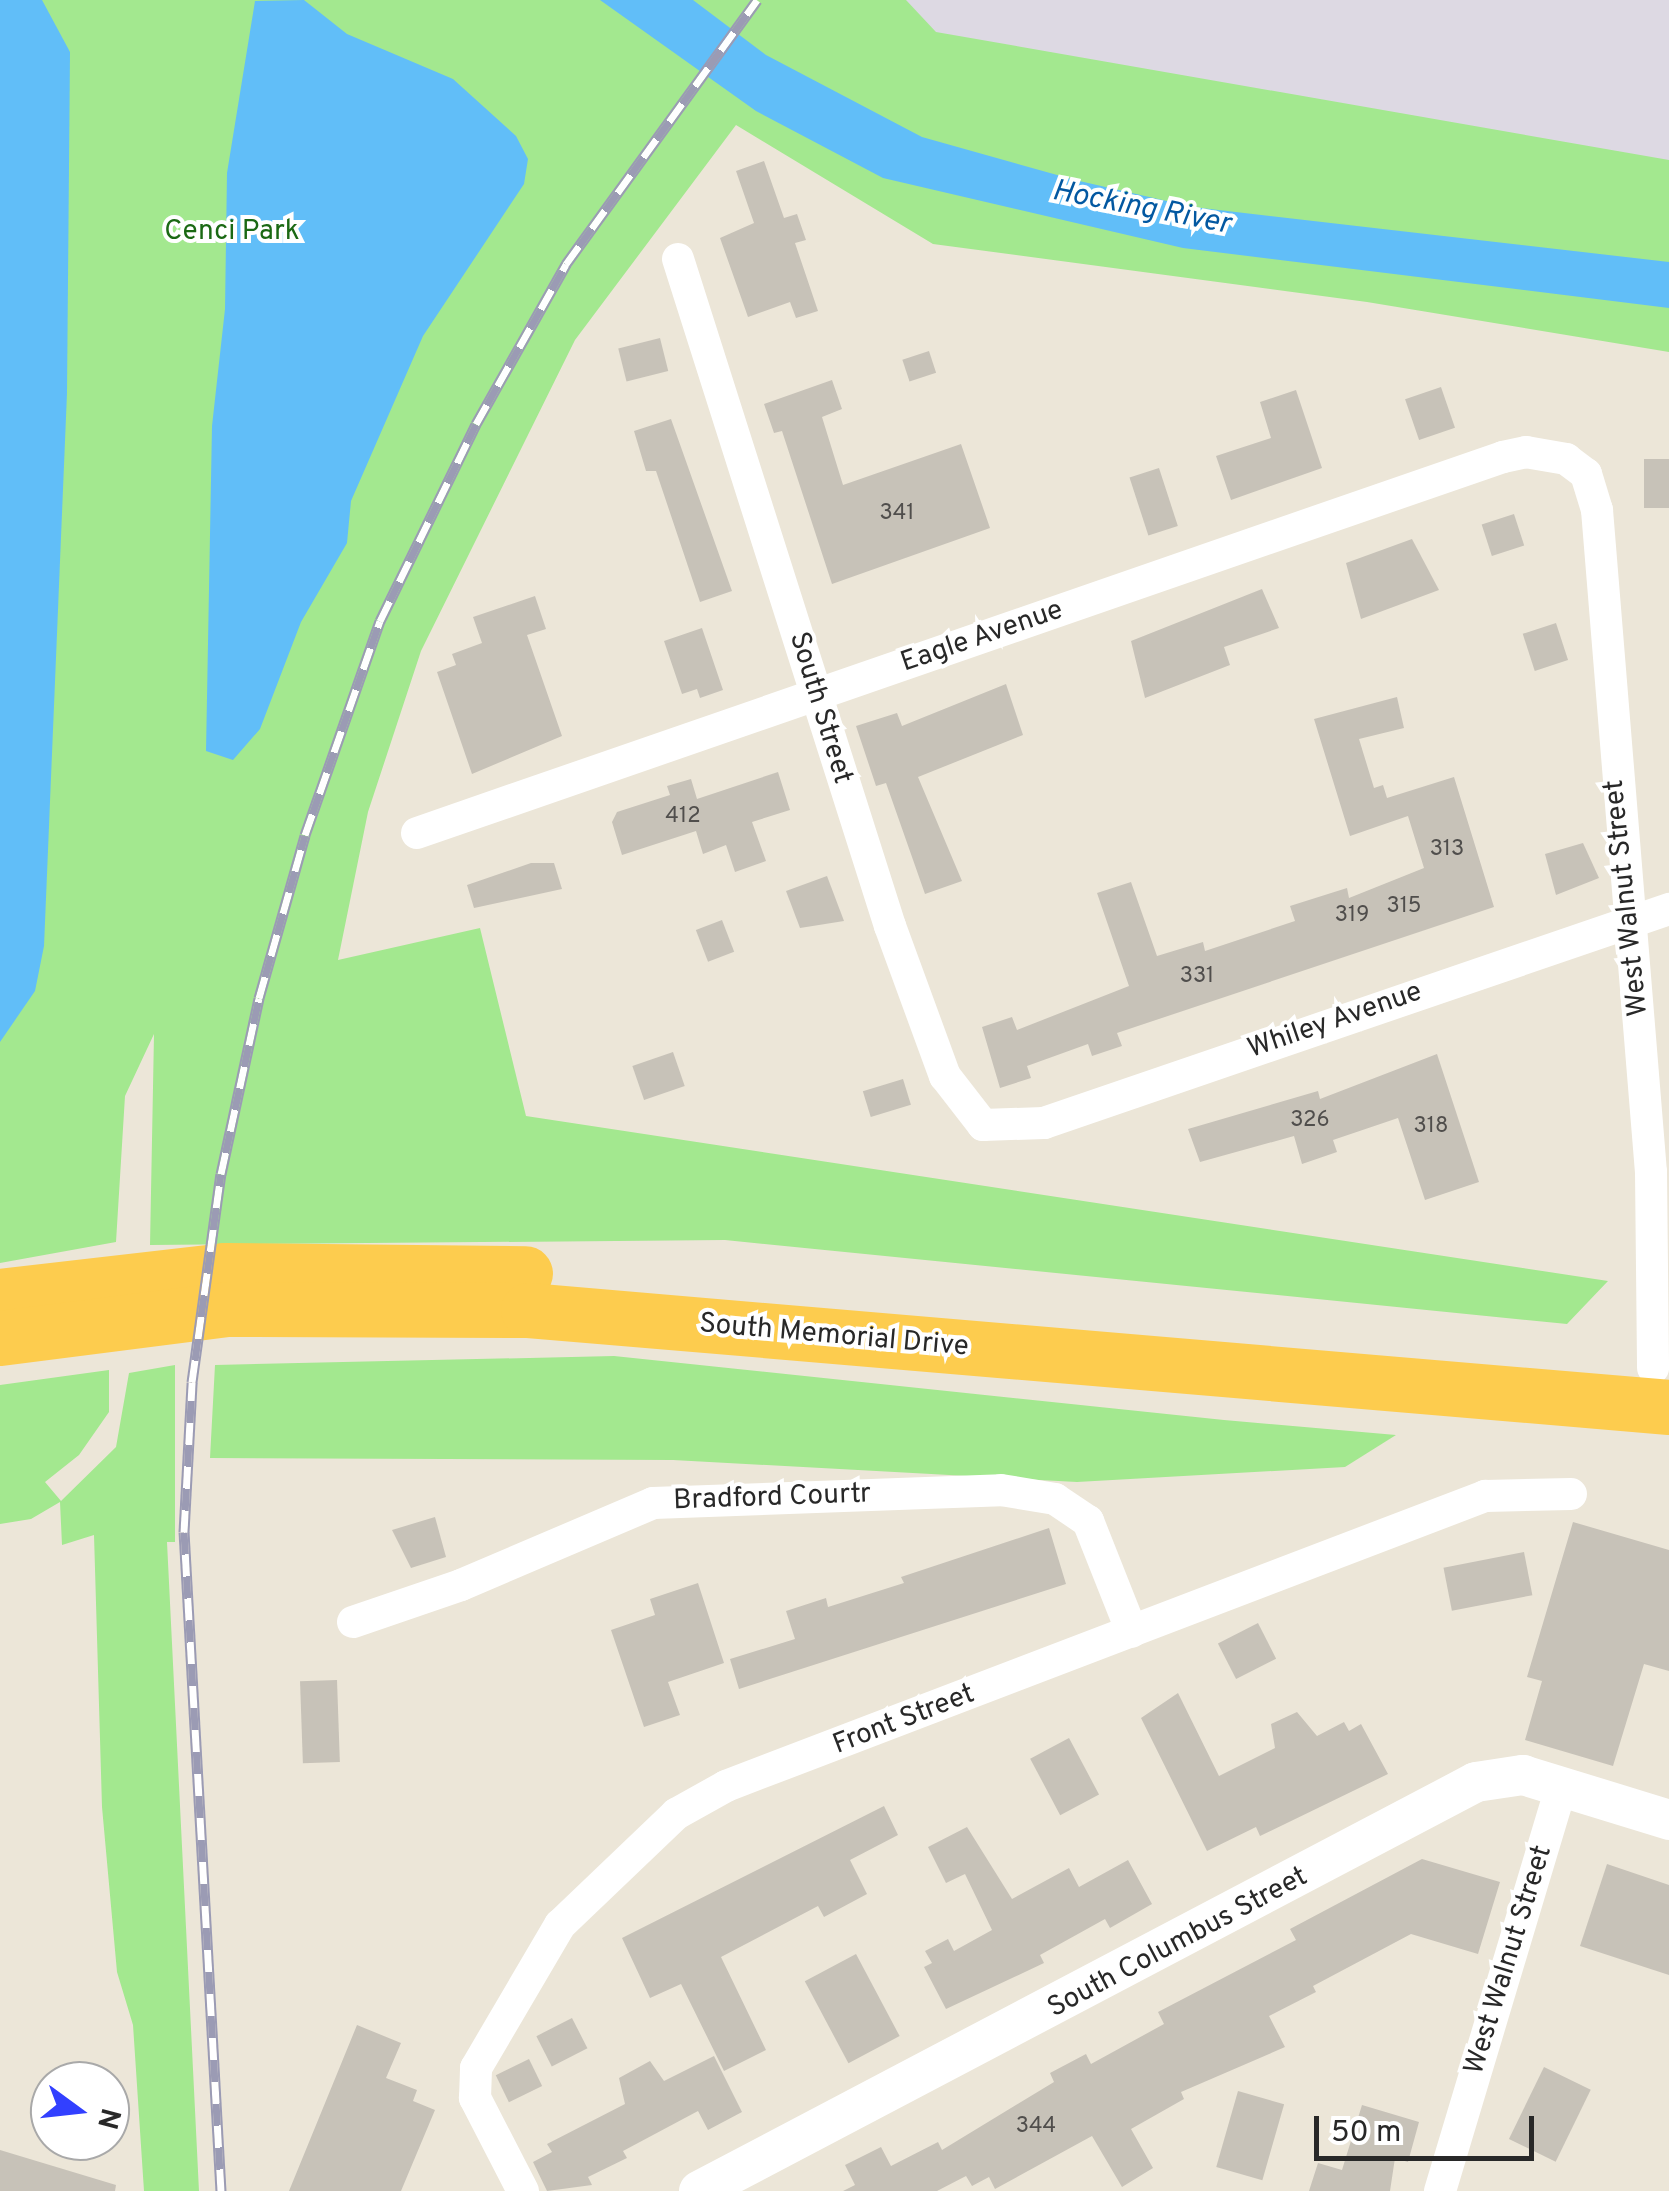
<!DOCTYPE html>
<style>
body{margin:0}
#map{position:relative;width:1669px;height:2191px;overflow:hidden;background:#ece6d8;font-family:Overpass,sans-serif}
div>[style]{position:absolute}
.industrial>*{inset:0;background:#ddd9e3}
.green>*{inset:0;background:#a3e88f}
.water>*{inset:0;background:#61bef8}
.building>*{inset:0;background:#c7c2b8;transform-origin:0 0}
.minor>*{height:32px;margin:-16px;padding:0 16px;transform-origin:16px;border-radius:16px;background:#fff}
.tertiary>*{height:40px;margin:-20px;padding:0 20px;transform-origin:20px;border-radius:20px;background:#fff}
.trunk>*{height:55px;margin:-27.5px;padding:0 27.5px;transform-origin:27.5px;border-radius:27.5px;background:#fdcc4e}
.rail>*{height:11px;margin-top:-5.5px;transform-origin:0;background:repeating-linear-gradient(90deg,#fff 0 22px,#9b9bb4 0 44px);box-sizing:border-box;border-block:2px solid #9b9bb4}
span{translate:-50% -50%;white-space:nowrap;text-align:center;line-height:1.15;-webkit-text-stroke:8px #fff;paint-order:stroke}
.number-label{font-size:22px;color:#504e4c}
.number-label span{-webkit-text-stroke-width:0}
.park-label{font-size:28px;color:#1b6914}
.street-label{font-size:28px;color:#282828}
.water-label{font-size:30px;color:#0358a1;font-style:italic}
.north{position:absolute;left:30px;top:2061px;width:100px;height:100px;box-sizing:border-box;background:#fff;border:2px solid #a9a9a9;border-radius:50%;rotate:105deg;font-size:28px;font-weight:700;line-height:40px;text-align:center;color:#282828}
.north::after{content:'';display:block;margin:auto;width:35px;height:45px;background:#3240ff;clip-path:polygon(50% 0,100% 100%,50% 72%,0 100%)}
.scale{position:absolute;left:1314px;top:2116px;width:220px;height:45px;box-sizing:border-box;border:5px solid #282828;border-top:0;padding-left:12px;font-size:30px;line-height:35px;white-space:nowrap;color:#282828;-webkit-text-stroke:8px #fff;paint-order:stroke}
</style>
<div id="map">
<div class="industrial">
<div style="clip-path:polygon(868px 0,1669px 0,1669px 243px,1149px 183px)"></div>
</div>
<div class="green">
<div style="clip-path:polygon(0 0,906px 0,936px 32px,1669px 160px,1669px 352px,1367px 302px,933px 244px,736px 125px,575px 340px,421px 651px,368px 812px,338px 960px,480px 928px,526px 1116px,1608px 1281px,1567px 1324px,725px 1240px,150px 1245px,154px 1034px,125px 1096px,116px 1242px,0 1263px)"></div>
<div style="clip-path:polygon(614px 1356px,1224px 1420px,1396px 1435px,1345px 1467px,1077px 1482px,673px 1460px,210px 1458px,215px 1365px)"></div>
<div style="clip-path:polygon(175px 1365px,175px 1542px,167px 1542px,199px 2191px,144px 2191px,133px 2025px,117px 1972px,102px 1807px,94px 1535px,62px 1545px,60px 1502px,31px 1519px,0 1524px,0 1385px,109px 1370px,109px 1412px,79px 1455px,45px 1482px,61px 1501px,116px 1447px,129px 1373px)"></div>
</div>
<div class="water">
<div style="clip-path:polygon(0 0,42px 0,70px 52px,67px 393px,44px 946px,35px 991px,0 1042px)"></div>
<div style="clip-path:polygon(304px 0,347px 34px,453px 79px,516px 136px,528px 159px,524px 184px,423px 336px,351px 501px,347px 543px,301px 622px,260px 729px,233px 760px,206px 751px,212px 426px,225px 309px,227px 173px,255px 1px)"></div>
<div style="clip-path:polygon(600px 0,693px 0,766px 55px,922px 137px,1075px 180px,1193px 207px,1669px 262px,1669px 308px,1183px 248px,883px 178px,756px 111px)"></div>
</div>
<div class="building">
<div style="clip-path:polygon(764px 161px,784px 218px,797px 214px,806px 240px,795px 243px,818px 311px,796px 318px,790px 302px,748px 317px,720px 238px,754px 223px,736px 171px)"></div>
<div style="left:660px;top:338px;width:34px;height:43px;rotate:76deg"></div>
<div style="left:929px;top:351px;width:23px;height:28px;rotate:72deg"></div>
<div style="clip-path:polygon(832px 380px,842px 409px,822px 417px,843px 485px,961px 444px,990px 528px,832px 584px,782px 431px,774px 433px,764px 404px)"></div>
<div style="left:1441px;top:387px;width:43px;height:38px;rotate:71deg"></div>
<div style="clip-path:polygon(1296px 390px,1322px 468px,1231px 500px,1216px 456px,1271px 438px,1260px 402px)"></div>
<div style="clip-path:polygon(671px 419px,732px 591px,700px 602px,656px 471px,646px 471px,634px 431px)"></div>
<div style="left:1669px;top:459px;width:49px;height:25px;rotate:90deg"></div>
<div style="left:1159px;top:468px;width:61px;height:31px;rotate:72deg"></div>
<div style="left:1514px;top:514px;width:33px;height:34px;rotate:72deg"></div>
<div style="clip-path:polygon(1412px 539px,1439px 590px,1361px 619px,1346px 563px)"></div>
<div style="clip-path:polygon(1262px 589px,1279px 628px,1224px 647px,1230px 665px,1145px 698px,1131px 641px)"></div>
<div style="clip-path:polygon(535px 596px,546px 629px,527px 635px,562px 736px,472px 774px,437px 672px,456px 665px,452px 654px,482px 643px,473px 617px)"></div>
<div style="left:1556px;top:623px;width:39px;height:35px;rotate:72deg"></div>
<div style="clip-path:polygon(702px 628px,723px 690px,700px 698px,697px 689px,682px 694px,664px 641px)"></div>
<div style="clip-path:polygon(1006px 684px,1023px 735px,918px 777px,962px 881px,925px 894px,886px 783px,876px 786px,856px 726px,897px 713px,902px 726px)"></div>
<div style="clip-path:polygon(1397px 697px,1404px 728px,1359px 739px,1374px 788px,1383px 785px,1387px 798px,1454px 777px,1494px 907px,1117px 1033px,1122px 1046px,1092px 1056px,1088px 1044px,1027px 1066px,1031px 1078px,1000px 1088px,982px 1027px,1012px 1017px,1017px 1030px,1129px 986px,1097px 893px,1131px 882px,1157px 956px,1203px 942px,1205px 951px,1295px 921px,1290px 906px,1347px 888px,1349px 898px,1424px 868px,1408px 816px,1350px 836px,1314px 719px)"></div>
<div style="clip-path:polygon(778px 772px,790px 810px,752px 822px,766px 861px,735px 872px,726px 845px,703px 854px,696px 831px,622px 855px,612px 822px,617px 812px,670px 795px,667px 786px,691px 779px,697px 799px)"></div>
<div style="clip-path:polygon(1583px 843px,1599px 878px,1556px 895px,1545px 854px)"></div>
<div style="clip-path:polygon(531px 863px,554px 863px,562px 889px,474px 908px,467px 885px)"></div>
<div style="clip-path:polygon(827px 876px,844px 921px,800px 928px,786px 891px)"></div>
<div style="left:722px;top:920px;width:34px;height:28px;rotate:69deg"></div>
<div style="left:673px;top:1052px;width:36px;height:43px;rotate:71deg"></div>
<div style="clip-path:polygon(1437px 1054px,1479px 1182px,1425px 1200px,1398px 1118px,1333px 1140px,1337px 1152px,1302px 1164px,1294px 1136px,1200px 1162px,1188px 1129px,1318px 1091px,1320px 1099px)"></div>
<div style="left:903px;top:1079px;width:27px;height:42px;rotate:73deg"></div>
<div style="clip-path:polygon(435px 1517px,446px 1557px,411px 1568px,392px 1530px)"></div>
<div style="clip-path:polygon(1573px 1522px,1669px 1550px,1669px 1671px,1644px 1664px,1613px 1766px,1525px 1740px,1542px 1681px,1527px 1677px)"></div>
<div style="clip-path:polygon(1049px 1528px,1066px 1584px,739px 1689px,730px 1659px,795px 1639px,786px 1611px,826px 1598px,828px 1607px,904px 1583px,901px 1577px)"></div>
<div style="left:1524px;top:1552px;width:44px;height:82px;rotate:79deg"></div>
<div style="clip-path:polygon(698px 1583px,724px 1663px,668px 1682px,680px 1715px,644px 1727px,611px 1630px,655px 1615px,650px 1599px)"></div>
<div style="left:1258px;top:1623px;width:40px;height:45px;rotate:63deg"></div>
<div style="left:337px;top:1680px;width:82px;height:37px;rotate:88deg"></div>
<div style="clip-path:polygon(1178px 1693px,1219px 1776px,1275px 1748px,1271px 1724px,1297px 1712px,1317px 1736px,1344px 1722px,1349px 1731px,1361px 1724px,1388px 1774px,1260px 1836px,1256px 1827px,1207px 1851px,1141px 1718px)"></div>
<div style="left:1069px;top:1738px;width:64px;height:44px;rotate:62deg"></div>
<div style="clip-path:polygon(884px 1806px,898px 1835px,850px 1860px,867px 1894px,824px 1917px,818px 1906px,721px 1957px,766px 2050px,724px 2071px,681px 1984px,650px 1998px,622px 1938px)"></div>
<div style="clip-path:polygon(967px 1827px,1012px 1899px,1069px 1868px,1079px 1887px,1128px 1860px,1152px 1904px,1110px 1928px,1105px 1919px,1040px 1955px,1044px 1963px,946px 2009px,924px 1967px,932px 1963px,925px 1951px,948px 1939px,954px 1951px,992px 1930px,965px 1874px,946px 1883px,928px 1847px)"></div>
<div style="clip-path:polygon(1422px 1859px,1500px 1882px,1478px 1954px,1411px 1934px,1313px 1986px,1316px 1992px,1269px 2016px,1285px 2047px,1181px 2092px,1184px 2099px,1131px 2129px,1153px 2168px,1122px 2187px,1092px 2136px,995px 2189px,989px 2177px,972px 2186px,966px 2176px,937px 2191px,843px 2191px,855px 2185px,845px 2165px,881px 2147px,891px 2166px,938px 2142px,942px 2150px,1054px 2082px,1050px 2073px,1086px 2054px,1091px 2064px,1164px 2024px,1158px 2012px,1296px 1940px,1290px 1929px)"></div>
<div style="clip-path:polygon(1607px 1864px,1669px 1885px,1669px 1975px,1580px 1946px)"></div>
<div style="left:856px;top:1954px;width:93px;height:58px;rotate:62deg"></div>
<div style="left:572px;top:2018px;width:34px;height:40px;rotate:63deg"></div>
<div style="clip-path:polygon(357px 2025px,401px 2043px,386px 2078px,417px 2090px,413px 2101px,435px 2110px,401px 2191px,289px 2191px)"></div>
<div style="clip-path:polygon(714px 2056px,742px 2112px,708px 2130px,698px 2111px,623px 2151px,627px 2158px,588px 2177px,592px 2185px,547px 2191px,533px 2162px,552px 2152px,547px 2144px,625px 2104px,619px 2078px,650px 2061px,664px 2081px)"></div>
<div style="left:529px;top:2059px;width:30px;height:37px;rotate:64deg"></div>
<div style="left:1544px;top:2067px;width:52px;height:80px;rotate:26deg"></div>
<div style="left:1238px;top:2091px;width:48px;height:79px;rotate:16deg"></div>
<div style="clip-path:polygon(1362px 2105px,1419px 2122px,1408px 2162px,1395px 2158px,1390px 2191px,1309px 2191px,1318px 2163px,1342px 2170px)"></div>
<div style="clip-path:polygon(0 2150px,116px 2185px,115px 2191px,0 2191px)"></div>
</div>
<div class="minor">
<div style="left:678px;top:259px;width:700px;rotate:72.37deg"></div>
<div style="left:890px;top:926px;width:160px;rotate:69.9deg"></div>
<div style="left:945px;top:1076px;width:62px;rotate:52.2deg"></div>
<div style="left:983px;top:1125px;width:61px;rotate:-1.9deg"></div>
<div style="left:1044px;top:1123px;width:661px;rotate:-18.9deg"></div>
<div style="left:417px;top:833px;width:1149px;rotate:-19.1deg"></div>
<div style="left:1503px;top:457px;width:24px;rotate:-12deg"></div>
<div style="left:1526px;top:452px;width:41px;rotate:9.9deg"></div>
<div style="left:1566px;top:459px;width:25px;rotate:37deg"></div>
<div style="left:1586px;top:474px;width:38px;rotate:73deg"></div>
<div style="left:1597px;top:510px;width:664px;rotate:85.34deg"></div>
<div style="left:1651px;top:1172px;width:196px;rotate:89.4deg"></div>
<div style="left:353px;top:1622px;width:114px;rotate:-18.9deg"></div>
<div style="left:461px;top:1585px;width:209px;rotate:-23.1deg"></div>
<div style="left:653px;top:1503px;width:348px;rotate:-2.1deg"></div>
<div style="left:1001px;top:1490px;width:55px;rotate:9.5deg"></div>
<div style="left:1055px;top:1499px;width:40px;rotate:34deg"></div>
<div style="left:1088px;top:1521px;width:119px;rotate:68.4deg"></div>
<div style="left:523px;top:2191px;width:105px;rotate:-117.3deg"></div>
<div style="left:475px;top:2098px;width:30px;rotate:-88deg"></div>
<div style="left:476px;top:2068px;width:166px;rotate:-59.6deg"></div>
<div style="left:560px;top:1925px;width:161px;rotate:-43.7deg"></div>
<div style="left:676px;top:1814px;width:57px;rotate:-29.2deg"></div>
<div style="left:726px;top:1786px;width:813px;rotate:-20.91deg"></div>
<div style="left:1485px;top:1496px;width:86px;rotate:-1.3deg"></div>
<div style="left:1440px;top:2191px;width:422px;rotate:-73.3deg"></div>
</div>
<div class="tertiary">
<div style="left:699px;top:2191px;width:878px;rotate:-27.76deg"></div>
<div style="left:1476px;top:1782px;width:48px;rotate:-8.5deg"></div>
<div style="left:1523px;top:1775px;width:153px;rotate:17.1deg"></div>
</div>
<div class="trunk">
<div style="left:0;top:1296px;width:226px;rotate:-6.6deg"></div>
<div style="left:224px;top:1270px;width:301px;rotate:0.6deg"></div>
<div style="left:0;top:1338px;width:229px;rotate:-7.3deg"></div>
<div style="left:227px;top:1309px;width:301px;rotate:0.2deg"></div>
<div style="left:528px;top:1310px;width:1145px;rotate:4.86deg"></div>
</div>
<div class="rail">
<div style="left:221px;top:2191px;width:660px;rotate:-93.21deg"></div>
<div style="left:184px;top:1532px;width:150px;rotate:-86.9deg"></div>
<div style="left:192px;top:1382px;width:210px;rotate:-82.1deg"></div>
<div style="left:221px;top:1174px;width:180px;rotate:-77.8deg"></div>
<div style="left:259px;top:998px;width:169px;rotate:-74.2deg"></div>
<div style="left:305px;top:835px;width:227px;rotate:-70.7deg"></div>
<div style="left:380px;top:621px;width:219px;rotate:-64deg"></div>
<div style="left:476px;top:424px;width:184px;rotate:-60.6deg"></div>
<div style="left:566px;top:264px;width:326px;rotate:-54.1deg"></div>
</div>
<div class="number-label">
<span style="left:897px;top:514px">341</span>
<span style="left:683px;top:817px">412</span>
<span style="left:1447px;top:850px">313</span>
<span style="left:1404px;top:907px">315</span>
<span style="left:1352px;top:916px">319</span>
<span style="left:1197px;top:977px">331</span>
<span style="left:1310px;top:1121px">326</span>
<span style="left:1431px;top:1127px">318</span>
<span style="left:1036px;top:2127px">344</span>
</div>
<div class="park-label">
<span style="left:232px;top:232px">Cenci Park</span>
</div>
<div class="street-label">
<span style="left:982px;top:637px;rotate:-19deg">Eagle Avenue</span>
<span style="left:820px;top:708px;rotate:73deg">South Street</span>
<span style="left:1627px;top:898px;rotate:-96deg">West Walnut Street</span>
<span style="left:1335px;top:1021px;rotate:-19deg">Whiley Avenue</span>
<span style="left:834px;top:1336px;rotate:5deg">South Memorial Drive</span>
<span style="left:772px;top:1498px;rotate:-2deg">Bradford Courtr</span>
<span style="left:904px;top:1720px;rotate:-21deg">Front Street</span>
<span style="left:1178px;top:1943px;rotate:-28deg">South Columbus Street</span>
<span style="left:1509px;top:1960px;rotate:-73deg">West Walnut Street</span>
</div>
<div class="water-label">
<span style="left:1141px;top:209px;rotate:11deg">Hocking River</span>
</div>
<div class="north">N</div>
<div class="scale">50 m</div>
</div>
